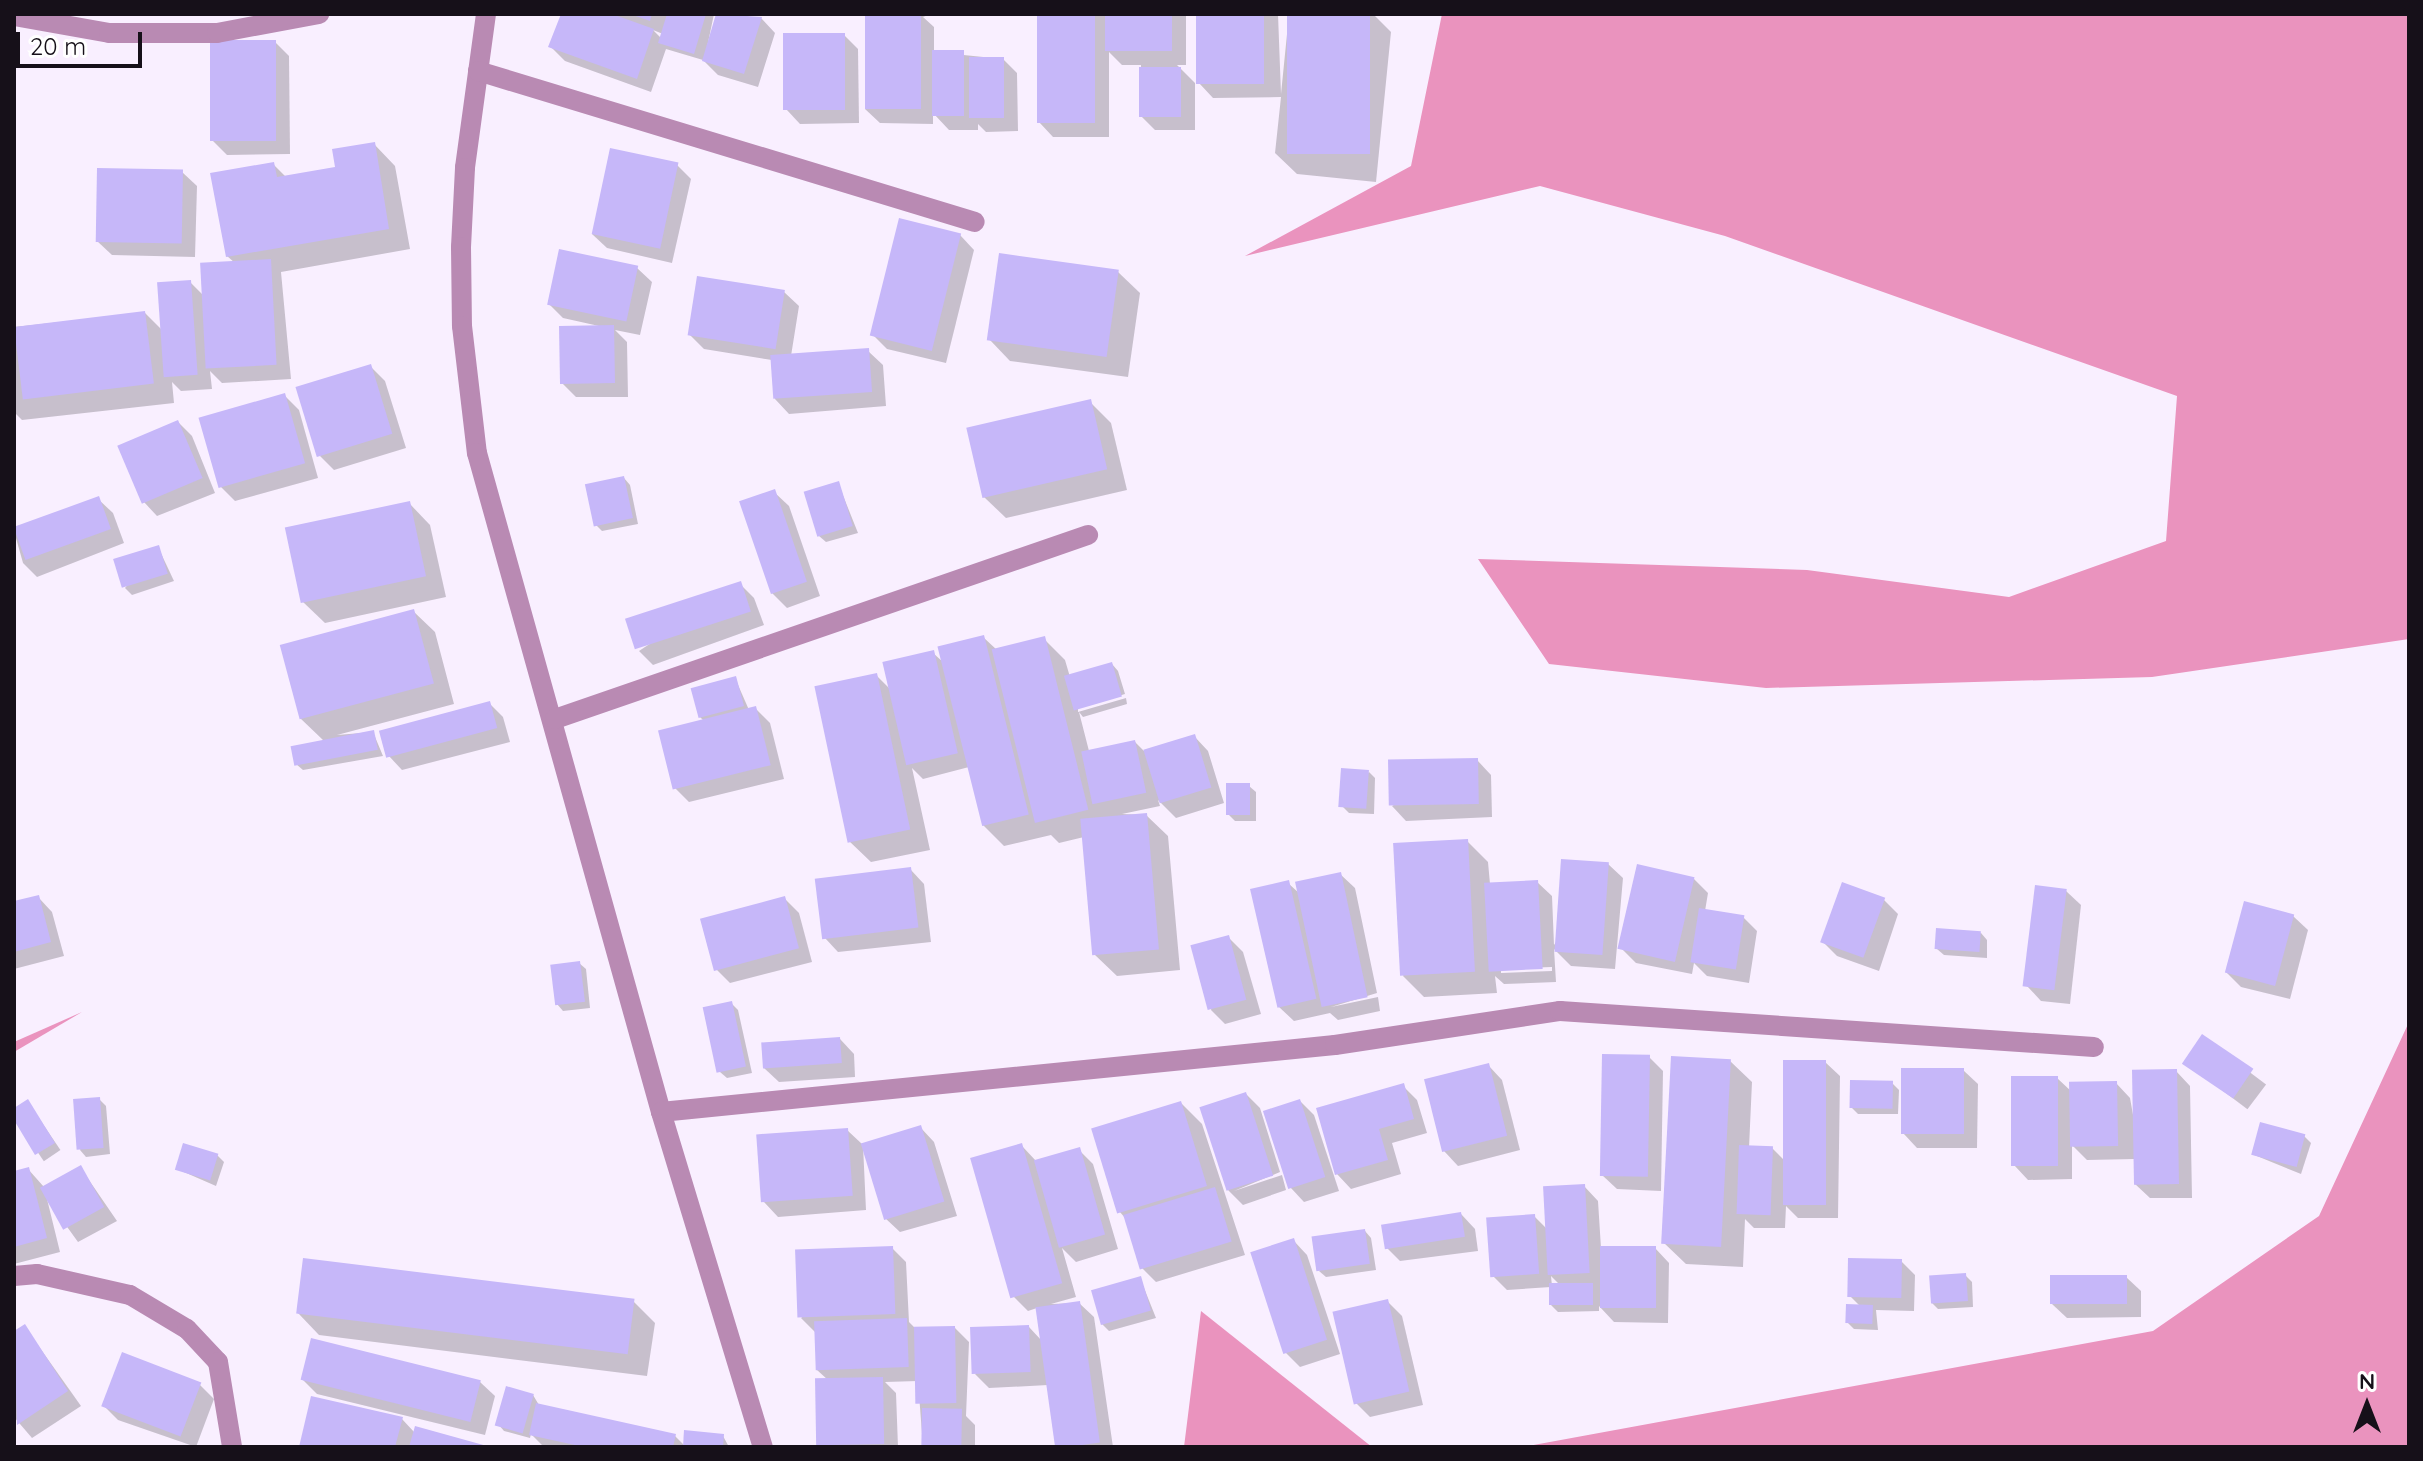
<!DOCTYPE html>
<style>
body{margin:0}
#map{position:relative;width:2423px;height:1461px;overflow:hidden;background:#f9efff;font-family:Quicksand,sans-serif}
div>[style]{position:absolute}
.forest>*{inset:0;background:#ea93be}
.shadow>*{inset:0;background:#0003;transform-origin:0 0}
.building>*{inset:0;background:#c6b7f9;transform-origin:0 0}
.street>*{height:20px;margin:-10px;padding:0 10px;transform-origin:10px;border-radius:10px;background:#b98ab3}
span{translate:-50% -50%;white-space:nowrap;text-align:center;line-height:1.15;-webkit-text-stroke:6px #fff;paint-order:stroke}
.frame{position:absolute;inset:0;border:16px solid #161019;pointer-events:none}
.north{position:absolute;left:2327px;top:1365px;width:80px;height:80px;-webkit-text-stroke:6px #fff;paint-order:stroke;rotate:0deg;font-size:22px;font-weight:700;line-height:32px;text-align:center;color:#161019}
.north::after{content:'';display:block;margin:auto;width:28px;height:36px;background:#161019;clip-path:polygon(50% 0,100% 100%,50% 72%,0 100%)}
.scale{position:absolute;left:16px;top:32px;width:126px;height:36px;box-sizing:border-box;border:4px solid #161019;border-top:0;padding-left:10px;font-size:24px;line-height:28px;white-space:nowrap;color:#161019;-webkit-text-stroke:6px #fff;paint-order:stroke}
</style>
<div id="map">
<div class="forest">
<div style="clip-path:polygon(1442px 14px,2409px 14px,2409px 639px,2152px 677px,1766px 688px,1549px 664px,1478px 559px,1807px 570px,2009px 597px,2166px 541px,2177px 396px,1725px 236px,1540px 186px,1245px 256px,1411px 166px)"></div>
<div style="clip-path:polygon(82px 1012px,14px 1052px,14px 1042px)"></div>
<div style="clip-path:polygon(2409px 1022px,2409px 1447px,1523px 1447px,2153px 1331px,2319px 1216px)"></div>
<div style="clip-path:polygon(1201px 1311px,1372px 1447px,1184px 1447px)"></div>
</div>
<div class="shadow">
<div style="clip-path:polygon(evenodd,563px 14px,714px 14px,705px 57px,719px 14px,761px 18px,775px 33px,758px 87px,718px 75px,703px 60px,666px 49px,651px 92px,565px 61px,551px 47px,563px 14px,653px 30px,663px 34px,662px 39px,653px 30px)"></div>
<div style="clip-path:polygon(867px 14px,931px 14px,923px 17px,934px 27px,934px 52px,1003px 59px,1017px 73px,1018px 131px,986px 132px,978px 124px,978px 130px,949px 130px,933px 113px,933px 124px,880px 123px,865px 109px)"></div>
<div style="clip-path:polygon(1039px 14px,1186px 14px,1186px 65px,1177px 65px,1195px 83px,1195px 130px,1155px 130px,1141px 116px,1141px 65px,1122px 65px,1109px 52px,1109px 137px,1053px 137px,1039px 122px)"></div>
<div style="clip-path:polygon(1198px 14px,1278px 14px,1281px 94px,1289px 14px,1373px 14px,1391px 32px,1376px 182px,1297px 174px,1275px 153px,1281px 97px,1213px 98px,1199px 83px)"></div>
<div style="clip-path:polygon(844px 35px,858px 49px,859px 123px,800px 124px,786px 109px)"></div>
<div style="clip-path:polygon(275px 42px,289px 56px,290px 154px,227px 155px,213px 141px)"></div>
<div style="clip-path:polygon(374px 144px,395px 166px,410px 249px,281px 272px,291px 379px,222px 383px,210px 371px,212px 389px,181px 391px,172px 382px,174px 403px,22px 420px,14px 412px,14px 327px,145px 313px,163px 331px,190px 282px,204px 296px,235px 263px,227px 256px,273px 164px,286px 177px,337px 168px)"></div>
<div style="clip-path:polygon(677px 165px,691px 179px,672px 263px,607px 248px,592px 234px)"></div>
<div style="clip-path:polygon(182px 172px,197px 186px,195px 257px,112px 255px,97px 241px)"></div>
<div style="clip-path:polygon(960px 235px,974px 250px,946px 363px,887px 349px,873px 335px)"></div>
<div style="clip-path:polygon(637px 268px,652px 282px,640px 335px,615px 330px,627px 342px,628px 397px,576px 397px,562px 383px,599px 326px,563px 318px,549px 304px)"></div>
<div style="clip-path:polygon(1118px 272px,1140px 293px,1128px 377px,1010px 361px,989px 339px)"></div>
<div style="clip-path:polygon(784px 292px,799px 306px,791px 356px,868px 351px,883px 365px,886px 406px,789px 414px,775px 399px,772px 360px,704px 349px,690px 335px)"></div>
<div style="clip-path:polygon(371px 367px,385px 381px,406px 448px,334px 470px,320px 456px)"></div>
<div style="clip-path:polygon(284px 395px,299px 410px,318px 478px,235px 501px,221px 487px)"></div>
<div style="clip-path:polygon(1090px 402px,1111px 423px,1127px 490px,1006px 518px,984px 497px)"></div>
<div style="clip-path:polygon(178px 422px,192px 436px,215px 493px,157px 516px,143px 501px)"></div>
<div style="clip-path:polygon(624px 478px,630px 485px,638px 524px,602px 531px,596px 525px)"></div>
<div style="clip-path:polygon(838px 483px,858px 533px,826px 542px,819px 536px)"></div>
<div style="clip-path:polygon(774px 492px,789px 506px,820px 596px,787px 608px,772px 593px)"></div>
<div style="clip-path:polygon(98px 499px,113px 513px,124px 543px,37px 577px,23px 563px,14px 531px)"></div>
<div style="clip-path:polygon(409px 503px,430px 525px,446px 597px,325px 623px,303px 602px)"></div>
<div style="clip-path:polygon(158px 547px,174px 581px,132px 595px,125px 588px)"></div>
<div style="clip-path:polygon(740px 584px,754px 598px,764px 625px,653px 665px,639px 651px)"></div>
<div style="clip-path:polygon(413px 611px,435px 632px,454px 704px,337px 735px,373px 732px,383px 756px,303px 770px,296px 764px,323px 740px,300px 718px)"></div>
<div style="clip-path:polygon(983px 637px,997px 650px,1044px 639px,1065px 660px,1070px 677px,1112px 664px,1118px 671px,1125px 694px,1078px 708px,1078px 712px,1126px 698px,1127px 704px,1083px 717px,1079px 712px,1089px 751px,1135px 742px,1144px 751px,1194px 736px,1208px 751px,1224px 803px,1176px 818px,1158px 800px,1160px 806px,1122px 814px,1146px 815px,1168px 836px,1180px 970px,1117px 976px,1095px 955px,1084px 837px,1059px 843px,1051px 835px,1004px 846px,983px 825px,969px 767px,923px 779px,912px 768px,930px 850px,871px 862px,849px 841px,876px 675px,891px 690px,933px 653px,943px 662px)"></div>
<div style="clip-path:polygon(735px 678px,749px 710px,755px 708px,770px 723px,784px 779px,689px 802px,675px 788px,704px 721px,700px 717px)"></div>
<div style="clip-path:polygon(489px 703px,503px 717px,510px 742px,402px 770px,388px 755px)"></div>
<div style="clip-path:polygon(1477px 760px,1491px 775px,1492px 817px,1406px 821px,1392px 806px)"></div>
<div style="clip-path:polygon(1369px 772px,1375px 778px,1374px 814px,1349px 813px,1342px 806px)"></div>
<div style="clip-path:polygon(1249px 786px,1256px 792px,1256px 821px,1235px 821px,1228px 814px)"></div>
<div style="clip-path:polygon(evenodd,1467px 841px,1488px 862px,1490px 884px,1537px 882px,1552px 896px,1554px 945px,1608px 864px,1623px 878px,1615px 969px,1571px 966px,1554px 949px,1556px 982px,1504px 984px,1495px 976px,1497px 993px,1424px 997px,1403px 976px,1467px 841px,1552px 967px,1552px 971px,1501px 973px,1501px 969px,1552px 967px)"></div>
<div style="clip-path:polygon(910px 869px,924px 884px,931px 942px,838px 952px,824px 937px)"></div>
<div style="clip-path:polygon(1340px 874px,1355px 888px,1377px 993px,1331px 1007px,1378px 997px,1380px 1011px,1338px 1020px,1330px 1013px,1294px 1021px,1279px 1007px,1288px 883px,1300px 894px)"></div>
<div style="clip-path:polygon(1694px 879px,1708px 893px,1705px 911px,1743px 917px,1757px 931px,1749px 983px,1707px 976px,1694px 963px,1692px 974px,1636px 963px,1622px 949px)"></div>
<div style="clip-path:polygon(2066px 891px,2081px 905px,2070px 1004px,2041px 1001px,2027px 986px)"></div>
<div style="clip-path:polygon(38px 897px,52px 912px,64px 956px,14px 969px,14px 903px)"></div>
<div style="clip-path:polygon(785px 899px,799px 913px,812px 962px,730px 983px,716px 969px)"></div>
<div style="clip-path:polygon(1884px 900px,1898px 914px,1879px 971px,1837px 956px,1823px 942px)"></div>
<div style="clip-path:polygon(2293px 916px,2308px 930px,2290px 999px,2241px 987px,2227px 973px)"></div>
<div style="clip-path:polygon(1981px 933px,1987px 940px,1987px 958px,1944px 955px,1937px 949px)"></div>
<div style="clip-path:polygon(1229px 938px,1243px 952px,1261px 1014px,1225px 1024px,1211px 1010px)"></div>
<div style="clip-path:polygon(579px 963px,586px 969px,590px 1008px,563px 1011px,557px 1004px)"></div>
<div style="clip-path:polygon(731px 1003px,738px 1010px,752px 1073px,727px 1078px,720px 1072px)"></div>
<div style="left:2203px;top:1037px;width:79px;height:31px;rotate:37deg"></div>
<div style="clip-path:polygon(840px 1039px,854px 1054px,855px 1077px,779px 1082px,764px 1068px)"></div>
<div style="clip-path:polygon(1649px 1057px,1663px 1071px,1661px 1191px,1617px 1189px,1602px 1175px)"></div>
<div style="clip-path:polygon(1730px 1061px,1752px 1082px,1749px 1148px,1772px 1148px,1784px 1160px,1825px 1062px,1840px 1076px,1838px 1218px,1798px 1218px,1786px 1206px,1785px 1228px,1754px 1228px,1745px 1219px,1743px 1267px,1686px 1264px,1664px 1243px)"></div>
<div style="clip-path:polygon(1488px 1065px,1502px 1080px,1520px 1150px,1458px 1166px,1444px 1151px)"></div>
<div style="clip-path:polygon(1963px 1070px,1978px 1084px,1977px 1148px,1917px 1148px,1903px 1133px)"></div>
<div style="clip-path:polygon(2176px 1071px,2190px 1086px,2192px 1198px,2150px 1198px,2135px 1184px,2135px 1159px,2087px 1160px,2072px 1145px,2072px 1179px,2028px 1180px,2014px 1165px,2057px 1078px,2072px 1092px,2116px 1083px,2130px 1098px,2135px 1126px)"></div>
<div style="clip-path:polygon(1892px 1083px,1899px 1090px,1898px 1114px,1858px 1114px,1851px 1107px)"></div>
<div style="clip-path:polygon(1403px 1086px,1417px 1100px,1427px 1133px,1392px 1143px,1401px 1174px,1351px 1189px,1337px 1174px)"></div>
<div style="clip-path:polygon(1246px 1094px,1260px 1108px,1280px 1172px,1234px 1191px,1282px 1175px,1286px 1190px,1243px 1205px,1228px 1190px)"></div>
<div style="clip-path:polygon(99px 1099px,106px 1106px,110px 1154px,86px 1157px,80px 1150px)"></div>
<div style="clip-path:polygon(1300px 1101px,1314px 1115px,1339px 1191px,1304px 1202px,1290px 1187px)"></div>
<div style="left:28px;top:1102px;width:58px;height:20px;rotate:56deg"></div>
<div style="clip-path:polygon(1181px 1103px,1202px 1124px,1245px 1255px,1156px 1282px,1142px 1268px,1126px 1219px,1119px 1211px)"></div>
<div style="clip-path:polygon(920px 1127px,934px 1142px,957px 1216px,900px 1232px,885px 1218px,863px 1145px,866px 1210px,778px 1217px,764px 1202px,847px 1130px,862px 1144px)"></div>
<div style="clip-path:polygon(2304px 1136px,2311px 1143px,2301px 1174px,2252px 1154px)"></div>
<div style="clip-path:polygon(1022px 1146px,1037px 1162px,1079px 1150px,1093px 1164px,1118px 1249px,1076px 1262px,1062px 1248px,1076px 1297px,1051px 1304px,1079px 1303px,1094px 1317px,1113px 1447px,1058px 1447px,1048px 1385px,989px 1388px,975px 1374px,1029px 1327px,1042px 1341px,1037px 1308px,1028px 1311px,1014px 1297px)"></div>
<div style="clip-path:polygon(217px 1155px,224px 1162px,216px 1186px,177px 1169px)"></div>
<div style="clip-path:polygon(80px 1167px,117px 1221px,78px 1242px,47px 1199px,60px 1252px,14px 1264px,14px 1173px,28px 1169px,44px 1187px)"></div>
<div style="clip-path:polygon(evenodd,1584px 1186px,1598px 1201px,1601px 1248px,1655px 1248px,1669px 1263px,1668px 1323px,1614px 1322px,1599px 1306px,1599px 1311px,1558px 1312px,1551px 1305px,1551px 1287px,1507px 1290px,1493px 1276px,1534px 1216px,1548px 1230px,1584px 1186px,1551px 1276px,1561px 1286px,1552px 1286px,1551px 1276px)"></div>
<div style="clip-path:polygon(1461px 1214px,1475px 1229px,1478px 1251px,1400px 1261px,1386px 1247px)"></div>
<div style="clip-path:polygon(1365px 1231px,1371px 1238px,1376px 1270px,1326px 1277px,1319px 1271px)"></div>
<div style="clip-path:polygon(1293px 1240px,1307px 1255px,1340px 1354px,1300px 1367px,1286px 1353px)"></div>
<div style="clip-path:polygon(892px 1248px,906px 1262px,909px 1322px,916px 1329px,955px 1328px,969px 1342px,966px 1416px,975px 1425px,975px 1447px,923px 1447px,918px 1381px,885px 1382px,896px 1393px,898px 1447px,819px 1445px,828px 1380px,817px 1370px,815px 1332px,801px 1318px)"></div>
<div style="clip-path:polygon(1901px 1261px,1915px 1275px,1914px 1311px,1876px 1310px,1878px 1330px,1854px 1329px,1847px 1322px,1860px 1306px,1850px 1296px)"></div>
<div style="clip-path:polygon(1965px 1275px,1972px 1282px,1973px 1307px,1938px 1309px,1931px 1302px)"></div>
<div style="clip-path:polygon(2126px 1277px,2141px 1291px,2141px 1317px,2067px 1318px,2052px 1304px)"></div>
<div style="clip-path:polygon(1140px 1278px,1156px 1318px,1109px 1331px,1102px 1324px)"></div>
<div style="clip-path:polygon(633px 1301px,655px 1323px,647px 1376px,319px 1335px,298px 1313px)"></div>
<div style="clip-path:polygon(1388px 1302px,1402px 1316px,1423px 1405px,1370px 1417px,1356px 1403px)"></div>
<div style="clip-path:polygon(25px 1327px,81px 1406px,32px 1438px,14px 1417px,14px 1334px)"></div>
<div style="clip-path:polygon(303px 1380px,480px 1382px,495px 1396px,485px 1435px,317px 1394px)"></div>
<div style="clip-path:polygon(200px 1385px,214px 1399px,196px 1447px,118px 1420px,104px 1406px)"></div>
<div style="clip-path:polygon(533px 1395px,539px 1405px,675px 1436px,685px 1446px,723px 1436px,729px 1447px,544px 1447px,531px 1434px,530px 1438px,504px 1431px,498px 1424px)"></div>
<div style="clip-path:polygon(402px 1419px,415px 1433px,482px 1447px,301px 1447px)"></div>
</div>
<div class="building">
<div style="clip-path:polygon(561px 14px,612px 14px,654px 29px,637px 79px,548px 47px)"></div>
<div style="clip-path:polygon(630px 14px,652px 14px,650px 21px)"></div>
<div style="clip-path:polygon(667px 14px,706px 14px,694px 54px,658px 43px)"></div>
<div style="clip-path:polygon(716px 14px,762px 17px,744px 74px,702px 61px)"></div>
<div style="left:865px;top:14px;width:56px;height:95px"></div>
<div style="left:1037px;top:14px;width:58px;height:109px"></div>
<div style="left:1105px;top:14px;width:67px;height:37px"></div>
<div style="left:1196px;top:14px;width:68px;height:70px"></div>
<div style="left:1287px;top:14px;width:83px;height:140px"></div>
<div style="left:783px;top:33px;width:62px;height:77px"></div>
<div style="left:210px;top:40px;width:66px;height:101px"></div>
<div style="left:932px;top:50px;width:32px;height:66px"></div>
<div style="left:1004px;top:57px;width:61px;height:35px;rotate:90deg"></div>
<div style="left:1139px;top:67px;width:42px;height:50px"></div>
<div style="clip-path:polygon(375px 142px,389px 229px,226px 257px,210px 173px,274px 162px,277px 177px,335px 167px,332px 149px)"></div>
<div style="left:610px;top:148px;width:70px;height:88px;rotate:12deg"></div>
<div style="left:97px;top:168px;width:86px;height:74px;rotate:1deg"></div>
<div style="left:899px;top:218px;width:64px;height:121px;rotate:14deg"></div>
<div style="left:559px;top:249px;width:81px;height:57px;rotate:12deg"></div>
<div style="left:999px;top:253px;width:121px;height:88px;rotate:8deg"></div>
<div style="left:271px;top:259px;width:106px;height:71px;rotate:87deg"></div>
<div style="left:697px;top:276px;width:89px;height:60px;rotate:9deg"></div>
<div style="left:191px;top:280px;width:95px;height:34px;rotate:86deg"></div>
<div style="left:145px;top:311px;width:73px;height:132px;rotate:83deg"></div>
<div style="left:614px;top:325px;width:58px;height:55px;rotate:89deg"></div>
<div style="left:869px;top:348px;width:44px;height:99px;rotate:86deg"></div>
<div style="left:371px;top:364px;width:73px;height:79px;rotate:73deg"></div>
<div style="left:285px;top:393px;width:73px;height:90px;rotate:74deg"></div>
<div style="left:1091px;top:399px;width:72px;height:128px;rotate:77deg"></div>
<div style="left:178px;top:420px;width:63px;height:66px;rotate:67deg"></div>
<div style="left:624px;top:476px;width:43px;height:40px;rotate:78deg"></div>
<div style="left:839px;top:481px;width:47px;height:37px;rotate:73deg"></div>
<div style="left:775px;top:489px;width:98px;height:38px;rotate:71deg"></div>
<div style="left:99px;top:496px;width:35px;height:91px;rotate:70deg"></div>
<div style="left:410px;top:501px;width:77px;height:128px;rotate:78deg"></div>
<div style="left:159px;top:545px;width:30px;height:48px;rotate:73deg"></div>
<div style="left:741px;top:581px;width:32px;height:122px;rotate:72deg"></div>
<div style="left:414px;top:609px;width:77px;height:139px;rotate:75deg"></div>
<div style="left:984px;top:635px;width:185px;height:48px;rotate:76deg"></div>
<div style="left:1045px;top:636px;width:179px;height:55px;rotate:76deg"></div>
<div style="left:934px;top:650px;width:106px;height:53px;rotate:77deg"></div>
<div style="left:1112px;top:662px;width:36px;height:50px;rotate:74deg"></div>
<div style="left:877px;top:673px;width:160px;height:64px;rotate:78deg"></div>
<div style="left:736px;top:676px;width:31px;height:47px;rotate:75deg"></div>
<div style="left:490px;top:701px;width:28px;height:115px;rotate:75deg"></div>
<div style="left:756px;top:706px;width:61px;height:101px;rotate:76deg"></div>
<div style="left:374px;top:730px;width:20px;height:85px;rotate:79deg"></div>
<div style="left:1195px;top:734px;width:56px;height:54px;rotate:73deg"></div>
<div style="left:1135px;top:740px;width:54px;height:55px;rotate:78deg"></div>
<div style="left:1478px;top:758px;width:46px;height:90px;rotate:89deg"></div>
<div style="left:1341px;top:768px;width:28px;height:39px;rotate:4deg"></div>
<div style="left:1226px;top:783px;width:24px;height:32px"></div>
<div style="left:1147px;top:813px;width:137px;height:67px;rotate:85deg"></div>
<div style="left:1468px;top:839px;width:133px;height:75px;rotate:87deg"></div>
<div style="left:1561px;top:859px;width:48px;height:93px;rotate:4deg"></div>
<div style="left:1637px;top:864px;width:59px;height:87px;rotate:13deg"></div>
<div style="left:911px;top:867px;width:61px;height:97px;rotate:83deg"></div>
<div style="left:1341px;top:872px;width:128px;height:47px;rotate:78deg"></div>
<div style="left:1289px;top:880px;width:122px;height:40px;rotate:77deg"></div>
<div style="left:1538px;top:880px;width:89px;height:54px;rotate:87deg"></div>
<div style="left:1842px;top:882px;width:46px;height:64px;rotate:20deg"></div>
<div style="left:2035px;top:885px;width:32px;height:102px;rotate:7deg"></div>
<div style="clip-path:polygon(39px 895px,51px 942px,14px 952px,14px 901px)"></div>
<div style="left:785px;top:896px;width:54px;height:88px;rotate:75deg"></div>
<div style="left:2244px;top:901px;width:52px;height:74px;rotate:15deg"></div>
<div style="left:1699px;top:908px;width:46px;height:55px;rotate:9deg"></div>
<div style="left:1936px;top:928px;width:45px;height:21px;rotate:4deg"></div>
<div style="left:1229px;top:935px;width:67px;height:40px;rotate:75deg"></div>
<div style="left:580px;top:961px;width:41px;height:30px;rotate:83deg"></div>
<div style="left:732px;top:1001px;width:67px;height:30px;rotate:78deg"></div>
<div style="left:2202px;top:1034px;width:62px;height:36px;rotate:34deg"></div>
<div style="left:840px;top:1037px;width:26px;height:79px;rotate:86deg"></div>
<div style="left:1602px;top:1054px;width:48px;height:122px;rotate:1deg"></div>
<div style="left:1671px;top:1056px;width:60px;height:188px;rotate:3deg"></div>
<div style="left:1783px;top:1060px;width:43px;height:145px"></div>
<div style="left:1489px;top:1063px;width:75px;height:67px;rotate:76deg"></div>
<div style="left:1901px;top:1068px;width:63px;height:66px"></div>
<div style="left:2177px;top:1069px;width:115px;height:45px;rotate:89deg"></div>
<div style="left:2011px;top:1076px;width:47px;height:90px"></div>
<div style="left:1850px;top:1080px;width:43px;height:28px;rotate:1deg"></div>
<div style="left:2117px;top:1081px;width:65px;height:48px;rotate:89deg"></div>
<div style="clip-path:polygon(1404px 1083px,1414px 1119px,1379px 1129px,1388px 1160px,1335px 1175px,1316px 1108px)"></div>
<div style="left:1246px;top:1092px;width:88px;height:49px;rotate:72deg"></div>
<div style="left:100px;top:1097px;width:51px;height:27px;rotate:86deg"></div>
<div style="clip-path:polygon(28px 1099px,55px 1143px,35px 1155px,14px 1120px,14px 1108px)"></div>
<div style="left:1300px;top:1099px;width:82px;height:39px;rotate:72deg"></div>
<div style="left:1181px;top:1101px;width:89px;height:94px;rotate:73deg"></div>
<div style="left:2260px;top:1122px;width:47px;height:34px;rotate:15deg"></div>
<div style="left:921px;top:1125px;width:80px;height:63px;rotate:73deg"></div>
<div style="left:848px;top:1128px;width:68px;height:92px;rotate:86deg"></div>
<div style="left:183px;top:1143px;width:37px;height:28px;rotate:17deg"></div>
<div style="left:1022px;top:1143px;width:146px;height:54px;rotate:74deg"></div>
<div style="left:1739px;top:1145px;width:34px;height:69px;rotate:2deg"></div>
<div style="left:1080px;top:1147px;width:91px;height:48px;rotate:74deg"></div>
<div style="left:81px;top:1165px;width:48px;height:47px;rotate:61deg"></div>
<div style="clip-path:polygon(29px 1167px,47px 1238px,14px 1247px,14px 1171px)"></div>
<div style="left:1585px;top:1184px;width:89px;height:42px;rotate:87deg"></div>
<div style="left:1215px;top:1187px;width:57px;height:96px;rotate:73deg"></div>
<div style="left:1461px;top:1212px;width:25px;height:81px;rotate:81deg"></div>
<div style="left:1535px;top:1214px;width:60px;height:49px;rotate:86deg"></div>
<div style="left:1365px;top:1229px;width:35px;height:54px;rotate:82deg"></div>
<div style="left:1294px;top:1238px;width:107px;height:46px;rotate:72deg"></div>
<div style="left:893px;top:1246px;width:68px;height:98px;rotate:88deg"></div>
<div style="left:1600px;top:1246px;width:56px;height:62px"></div>
<div style="left:303px;top:1258px;width:334px;height:56px;rotate:7deg"></div>
<div style="left:1848px;top:1258px;width:54px;height:39px;rotate:1deg"></div>
<div style="left:1966px;top:1273px;width:28px;height:37px;rotate:86deg"></div>
<div style="left:2127px;top:1275px;width:29px;height:77px;rotate:90deg"></div>
<div style="left:1141px;top:1276px;width:36px;height:52px;rotate:74deg"></div>
<div style="left:1593px;top:1283px;width:22px;height:44px;rotate:90deg"></div>
<div style="left:1388px;top:1299px;width:95px;height:57px;rotate:77deg"></div>
<div style="left:1080px;top:1301px;width:143px;height:45px;rotate:82deg"></div>
<div style="left:1846px;top:1304px;width:27px;height:19px;rotate:2deg"></div>
<div style="left:907px;top:1318px;width:49px;height:93px;rotate:88deg"></div>
<div style="clip-path:polygon(25px 1324px,68px 1391px,17px 1425px,14px 1331px)"></div>
<div style="left:1029px;top:1325px;width:47px;height:59px;rotate:88deg"></div>
<div style="left:955px;top:1326px;width:77px;height:41px;rotate:89deg"></div>
<div style="left:311px;top:1338px;width:175px;height:43px;rotate:14deg"></div>
<div style="left:122px;top:1352px;width:85px;height:58px;rotate:21deg"></div>
<div style="left:883px;top:1377px;width:67px;height:68px;rotate:89deg"></div>
<div style="left:506px;top:1386px;width:29px;height:41px;rotate:16deg"></div>
<div style="clip-path:polygon(311px 1396px,403px 1417px,395px 1447px,299px 1447px)"></div>
<div style="clip-path:polygon(536px 1403px,676px 1434px,673px 1447px,584px 1447px,529px 1435px)"></div>
<div style="left:922px;top:1408px;width:40px;height:39px;rotate:1deg"></div>
<div style="clip-path:polygon(415px 1426px,487px 1446px,487px 1447px,409px 1447px)"></div>
<div style="clip-path:polygon(684px 1430px,724px 1434px,723px 1447px,683px 1447px)"></div>
</div>
<div class="street">
<div style="left:486px;top:14px;width:155px;rotate:97.8deg"></div>
<div style="left:465px;top:168px;width:79px;rotate:92.9deg"></div>
<div style="left:461px;top:247px;width:79px;rotate:89.3deg"></div>
<div style="left:462px;top:326px;width:128px;rotate:83.3deg"></div>
<div style="left:477px;top:453px;width:684px;rotate:74.4deg"></div>
<div style="left:661px;top:1112px;width:350px;rotate:73.1deg"></div>
<div style="left:14px;top:16px;width:97px;rotate:10.1deg"></div>
<div style="left:109px;top:33px;width:108px"></div>
<div style="left:217px;top:33px;width:104px;rotate:-10.6deg"></div>
<div style="left:478px;top:71px;width:519px;rotate:16.9deg"></div>
<div style="left:555px;top:719px;width:564px;rotate:-19.05deg"></div>
<div style="left:661px;top:1112px;width:677px;rotate:-5.68deg"></div>
<div style="left:1335px;top:1045px;width:228px;rotate:-8.6deg"></div>
<div style="left:1560px;top:1011px;width:535px;rotate:3.86deg"></div>
<div style="left:14px;top:1276px;width:23px;rotate:-5deg"></div>
<div style="left:37px;top:1274px;width:95px;rotate:12.7deg"></div>
<div style="left:130px;top:1295px;width:66px;rotate:30.8deg"></div>
<div style="left:187px;top:1329px;width:45px;rotate:46.8deg"></div>
<div style="left:218px;top:1362px;width:86px;rotate:80.6deg"></div>
</div>
<div class="frame"></div>
<div class="north">N</div>
<div class="scale">20 m</div>
</div>
